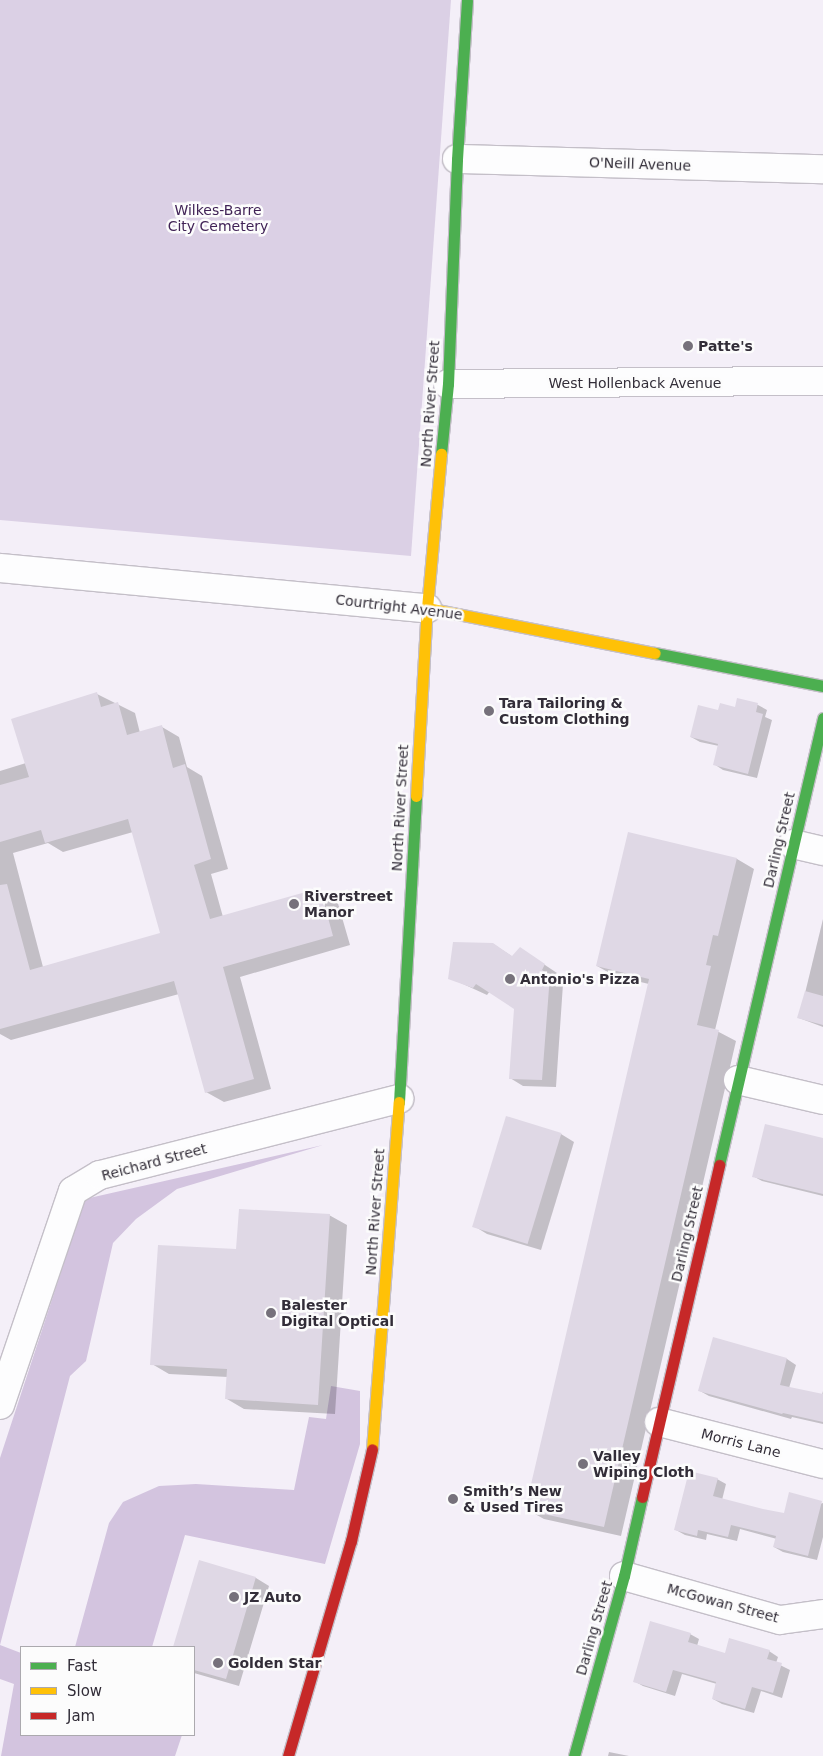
<!DOCTYPE html>
<meta charset="utf-8">
<style>
body{margin:0}
#map{position:relative;width:823px;height:1756px;overflow:hidden;background:#f4eff8;font-family:"DejaVu Sans",sans-serif}
div>[style]{position:absolute}
.green>*{inset:0;background:#dbd0e5}
.forest>*{inset:0;background:#d3c4df}
.shadow>*{inset:0;background:#0003}
.building>*{inset:0;background:#dfd8e5;transform-origin:0 0}
.roads{filter:drop-shadow(1px 0 #c4bfc8) drop-shadow(-1px 0 #c4bfc8) drop-shadow(0 1px #c4bfc8) drop-shadow(0 -1px #c4bfc8)}
.street>*{height:28px;margin:-14px;padding:0 14px;transform-origin:14px;border-radius:14px;background:#fdfdfe}
.fast>*{height:11px;margin:-5.5px;padding:0 5.5px;transform-origin:5.5px;border-radius:5.5px;background:#4caf50}
.slow>*{height:11px;margin:-5.5px;padding:0 5.5px;transform-origin:5.5px;border-radius:5.5px;background:#ffc107}
.jam>*{height:11px;margin:-5.5px;padding:0 5.5px;transform-origin:5.5px;border-radius:5.5px;background:#c62828}
.dots>*{width:14px;height:14px;translate:-50% -50%;box-sizing:border-box;border:2px solid #fcfcfc;border-radius:50%}
span{translate:-50% -50%;white-space:nowrap;text-align:center;line-height:1.15;-webkit-text-stroke:5px #fcfcfc;paint-order:stroke}
.street-label{font-size:14px;color:#322d38}
.park-label{font-size:14px;color:#402256}
.poi-label{font-size:14px;color:#322d38;font-weight:700}
.left{translate:0 -50%;text-align:left}
.legend{position:absolute;left:20px;top:1646px;width:175px;height:90px;box-sizing:border-box;background:#fcfcfc;border:1px solid #aba9ae;margin:0;padding:6px 9px;list-style:none;font-size:15px;color:#322d38}
.legend li{display:flex;align-items:center;gap:10px;height:25px}
.legend b{width:25px;border:1px solid #aba9ae}
</style>
<div id="map">
<div class="green">
<div style="clip-path:polygon(0 0,451px 0,411px 556px,0 520px)"></div>
</div>
<div class="forest">
<div style="clip-path:polygon(323px 1145px,177px 1189px,136px 1219px,113px 1243px,86px 1361px,70px 1376px,0 1645px,21px 1653px,21px 1735px,182px 1735px,175px 1756px,1px 1756px,14px 1684px,0 1679px,0 1458px,85px 1199px)"></div>
<div style="clip-path:polygon(331px 1386px,360px 1391px,360px 1444px,325px 1564px,185px 1535px,152px 1647px,75px 1647px,109px 1523px,123px 1502px,159px 1486px,196px 1484px,294px 1490px,309px 1417px,326px 1419px)"></div>
</div>
<div class="shadow">
<div style="clip-path:polygon(evenodd,97px 694px,135px 713px,140px 733px,162px 727px,179px 737px,187px 767px,202px 776px,228px 869px,211px 874px,223px 917px,319px 890px,337px 900px,350px 945px,240px 977px,271px 1089px,224px 1102px,206px 1092px,179px 994px,11px 1040px,0 1034px,0 771px,26px 763px,97px 694px,133px 832px,162px 934px,43px 967px,13px 853px,48px 843px,63px 852px,133px 832px)"></div>
<div style="clip-path:polygon(738px 700px,758px 705px,767px 710px,765px 717px,772px 720px,757px 778px,723px 770px,714px 764px,719px 746px,700px 742px,691px 737px,719px 712px,736px 708px)"></div>
<div style="clip-path:polygon(629px 833px,737px 859px,754px 869px,715px 1030px,736px 1041px,621px 1536px,544px 1519px,526px 1509px,649px 984px,615px 976px,597px 966px)"></div>
<div style="clip-path:polygon(823px 919px,823px 1027px,799px 1018px)"></div>
<div style="clip-path:polygon(493px 944px,513px 957px,533px 957px,557px 973px,554px 979px,563px 984px,556px 1087px,523px 1086px,510px 1078px,515px 1008px,490px 991px,487px 995px,450px 978px)"></div>
<div style="clip-path:polygon(507px 1118px,561px 1134px,574px 1142px,541px 1250px,487px 1234px,474px 1226px)"></div>
<div style="clip-path:polygon(823px 1140px,823px 1196px,762px 1181px,753px 1176px)"></div>
<div style="clip-path:polygon(329px 1215px,347px 1225px,335px 1414px,244px 1409px,227px 1399px,228px 1377px,169px 1374px,152px 1364px,238px 1251px)"></div>
<div style="clip-path:polygon(714px 1338px,787px 1359px,796px 1365px,789px 1388px,822px 1395px,823px 1391px,823px 1424px,792px 1417px,791px 1419px,709px 1396px,700px 1391px)"></div>
<div style="clip-path:polygon(717px 1479px,726px 1484px,722px 1500px,784px 1515px,823px 1503px,823px 1537px,817px 1560px,783px 1552px,774px 1547px,777px 1539px,740px 1529px,737px 1541px,707px 1534px,706px 1540px,685px 1535px,676px 1530px)"></div>
<div style="clip-path:polygon(200px 1561px,256px 1578px,269px 1586px,239px 1686px,194px 1673px,194px 1647px,174px 1647px)"></div>
<div style="clip-path:polygon(690px 1634px,699px 1639px,697px 1646px,726px 1655px,769px 1651px,778px 1657px,776px 1663px,790px 1670px,782px 1698px,761px 1691px,754px 1713px,722px 1704px,713px 1699px,717px 1684px,682px 1674px,675px 1696px,643px 1686px,634px 1681px)"></div>
<div style="clip-path:polygon(609px 1752px,629px 1756px,608px 1756px)"></div>
</div>
<div class="building">
<div style="clip-path:polygon(97px 692px,101px 707px,118px 702px,127px 735px,162px 725px,173px 768px,185px 764px,211px 859px,194px 865px,210px 919px,320px 888px,333px 936px,223px 967px,254px 1079px,205px 1093px,174px 981px,0 1029px,0 885px,7px 884px,30px 970px,160px 933px,128px 819px,45px 843px,41px 830px,0 842px,0 785px,29px 777px,11px 719px)"></div>
<div style="clip-path:polygon(737px 698px,758px 703px,756px 712px,763px 714px,748px 774px,713px 765px,718px 744px,690px 737px,698px 705px,718px 710px,720px 703px,735px 707px)"></div>
<div style="clip-path:polygon(628px 832px,737px 858px,718px 936px,713px 935px,706px 965px,711px 966px,697px 1025px,719px 1030px,604px 1527px,525px 1510px,649px 979px,596px 966px)"></div>
<div style="clip-path:polygon(453px 942px,493px 943px,512px 956px,520px 947px,545px 964px,542px 970px,550px 975px,542px 1080px,509px 1079px,514px 1009px,476px 984px,473px 988px,448px 979px)"></div>
<div style="clip-path:polygon(805px 991px,823px 996px,823px 1025px,797px 1018px)"></div>
<div style="left:506px;top:1116px;width:58px;height:116px;rotate:17deg"></div>
<div style="clip-path:polygon(765px 1124px,823px 1138px,823px 1194px,752px 1177px)"></div>
<div style="clip-path:polygon(239px 1209px,330px 1214px,318px 1405px,225px 1399px,227px 1369px,150px 1365px,158px 1245px,236px 1249px)"></div>
<div style="clip-path:polygon(713px 1337px,787px 1358px,780px 1385px,823px 1394px,823px 1422px,783px 1413px,782px 1414px,698px 1391px)"></div>
<div style="clip-path:polygon(689px 1471px,718px 1478px,713px 1496px,763px 1509px,784px 1513px,789px 1492px,822px 1501px,808px 1556px,773px 1547px,776px 1536px,731px 1525px,728px 1537px,698px 1530px,697px 1536px,674px 1530px)"></div>
<div style="clip-path:polygon(199px 1560px,256px 1577px,226px 1679px,194px 1670px,194px 1647px,173px 1647px)"></div>
<div style="clip-path:polygon(650px 1621px,691px 1633px,688px 1642px,725px 1653px,729px 1638px,770px 1650px,767px 1659px,782px 1663px,773px 1693px,752px 1687px,745px 1709px,712px 1699px,716px 1682px,673px 1670px,666px 1692px,633px 1682px)"></div>
</div>
<div class="roads">
<div class="street">
<div style="left:457px;top:159px;width:366px;rotate:1.6deg"></div>
<div style="left:448px;top:384px;width:375px;rotate:-0.5deg"></div>
<div style="left:0;top:568px;width:429px;rotate:5.4deg"></div>
<div style="left:793px;top:844px;width:31px;rotate:13deg"></div>
<div style="left:738px;top:1080px;width:87px;rotate:13.2deg"></div>
<div style="left:0;top:1405px;width:226px;rotate:-71.2deg"></div>
<div style="left:73px;top:1191px;width:31px;rotate:-31deg"></div>
<div style="left:100px;top:1175px;width:309px;rotate:-14.3deg"></div>
<div style="left:659px;top:1422px;width:169px;rotate:14.4deg"></div>
<div style="left:624px;top:1576px;width:162px;rotate:15.8deg"></div>
<div style="left:780px;top:1620px;width:43px;rotate:-7.9deg"></div>
</div>
<div class="fast">
<div style="left:441px;top:454px;width:70px;rotate:-84.3deg"></div>
<div style="left:448px;top:384px;width:225px;rotate:-87.7deg"></div>
<div style="left:457px;top:159px;width:159px;rotate:-86.4deg"></div>
<div style="left:655px;top:653px;width:171px;rotate:11.1deg"></div>
<div style="left:399px;top:1102px;width:306px;rotate:-86.8deg"></div>
<div style="left:719px;top:1165px;width:459px;rotate:-76.9deg"></div>
<div style="left:574px;top:1756px;width:187px;rotate:-74.5deg"></div>
<div style="left:624px;top:1576px;width:81px;rotate:-77.2deg"></div>
</div>
<div class="slow">
<div style="left:427px;top:608px;width:232px;rotate:11.2deg"></div>
<div style="left:416px;top:796px;width:188px;rotate:-86.7deg"></div>
<div style="left:427px;top:608px;width:155px;rotate:-84.8deg"></div>
<div style="left:372px;top:1449px;width:348px;rotate:-85.6deg"></div>
</div>
<div class="jam">
<div style="left:642px;top:1497px;width:341px;rotate:-76.9deg"></div>
<div style="left:288px;top:1756px;width:224px;rotate:-73.7deg"></div>
<div style="left:351px;top:1541px;width:94px;rotate:-77.1deg"></div>
</div>
</div>
<div class="dots">
<div style="left:688px;top:346px;background:#76717b"></div>
<div style="left:489px;top:711px;background:#76717b"></div>
<div style="left:294px;top:904px;background:#76717b"></div>
<div style="left:510px;top:979px;background:#76717b"></div>
<div style="left:271px;top:1313px;background:#76717b"></div>
<div style="left:583px;top:1464px;background:#76717b"></div>
<div style="left:453px;top:1499px;background:#76717b"></div>
<div style="left:234px;top:1597px;background:#76717b"></div>
<div style="left:218px;top:1663px;background:#76717b"></div>
</div>
<div class="street-label">
<span style="left:640px;top:164px;rotate:2deg">O'Neill Avenue</span>
<span style="left:635px;top:383px">West Hollenback Avenue</span>
<span style="left:430px;top:404px;rotate:-86deg">North River Street</span>
<span style="left:399px;top:607px;rotate:7deg">Courtright Avenue</span>
<span style="left:400px;top:808px;rotate:-87deg">North River Street</span>
<span style="left:779px;top:840px;rotate:-77deg">Darling Street</span>
<span style="left:154px;top:1162px;rotate:-15deg">Reichard Street</span>
<span style="left:375px;top:1212px;rotate:-86deg">North River Street</span>
<span style="left:687px;top:1234px;rotate:-77deg">Darling Street</span>
<span style="left:741px;top:1443px;rotate:14deg">Morris Lane</span>
<span style="left:723px;top:1603px;rotate:15deg">McGowan Street</span>
<span style="left:594px;top:1628px;rotate:-74deg">Darling Street</span>
</div>
<div class="park-label">
<span style="left:218px;top:218px">Wilkes-Barre<br>City Cemetery</span>
</div>
<div class="poi-label">
<span class="left" style="left:698px;top:346px">Patte's</span>
<span class="left" style="left:499px;top:711px">Tara Tailoring &amp;<br>Custom Clothing</span>
<span class="left" style="left:304px;top:904px">Riverstreet<br>Manor</span>
<span class="left" style="left:520px;top:979px">Antonio's Pizza</span>
<span class="left" style="left:281px;top:1313px">Balester<br>Digital Optical</span>
<span class="left" style="left:593px;top:1464px">Valley<br>Wiping Cloth</span>
<span class="left" style="left:463px;top:1499px">Smith’s New<br>&amp; Used Tires</span>
<span class="left" style="left:244px;top:1597px">JZ Auto</span>
<span class="left" style="left:228px;top:1663px">Golden Star</span>
</div>
<ul class="legend">
<li><b style="height:6px;background:#4caf50"></b>Fast</li>
<li><b style="height:6px;background:#ffc107"></b>Slow</li>
<li><b style="height:6px;background:#c62828"></b>Jam</li>
</ul>
</div>
